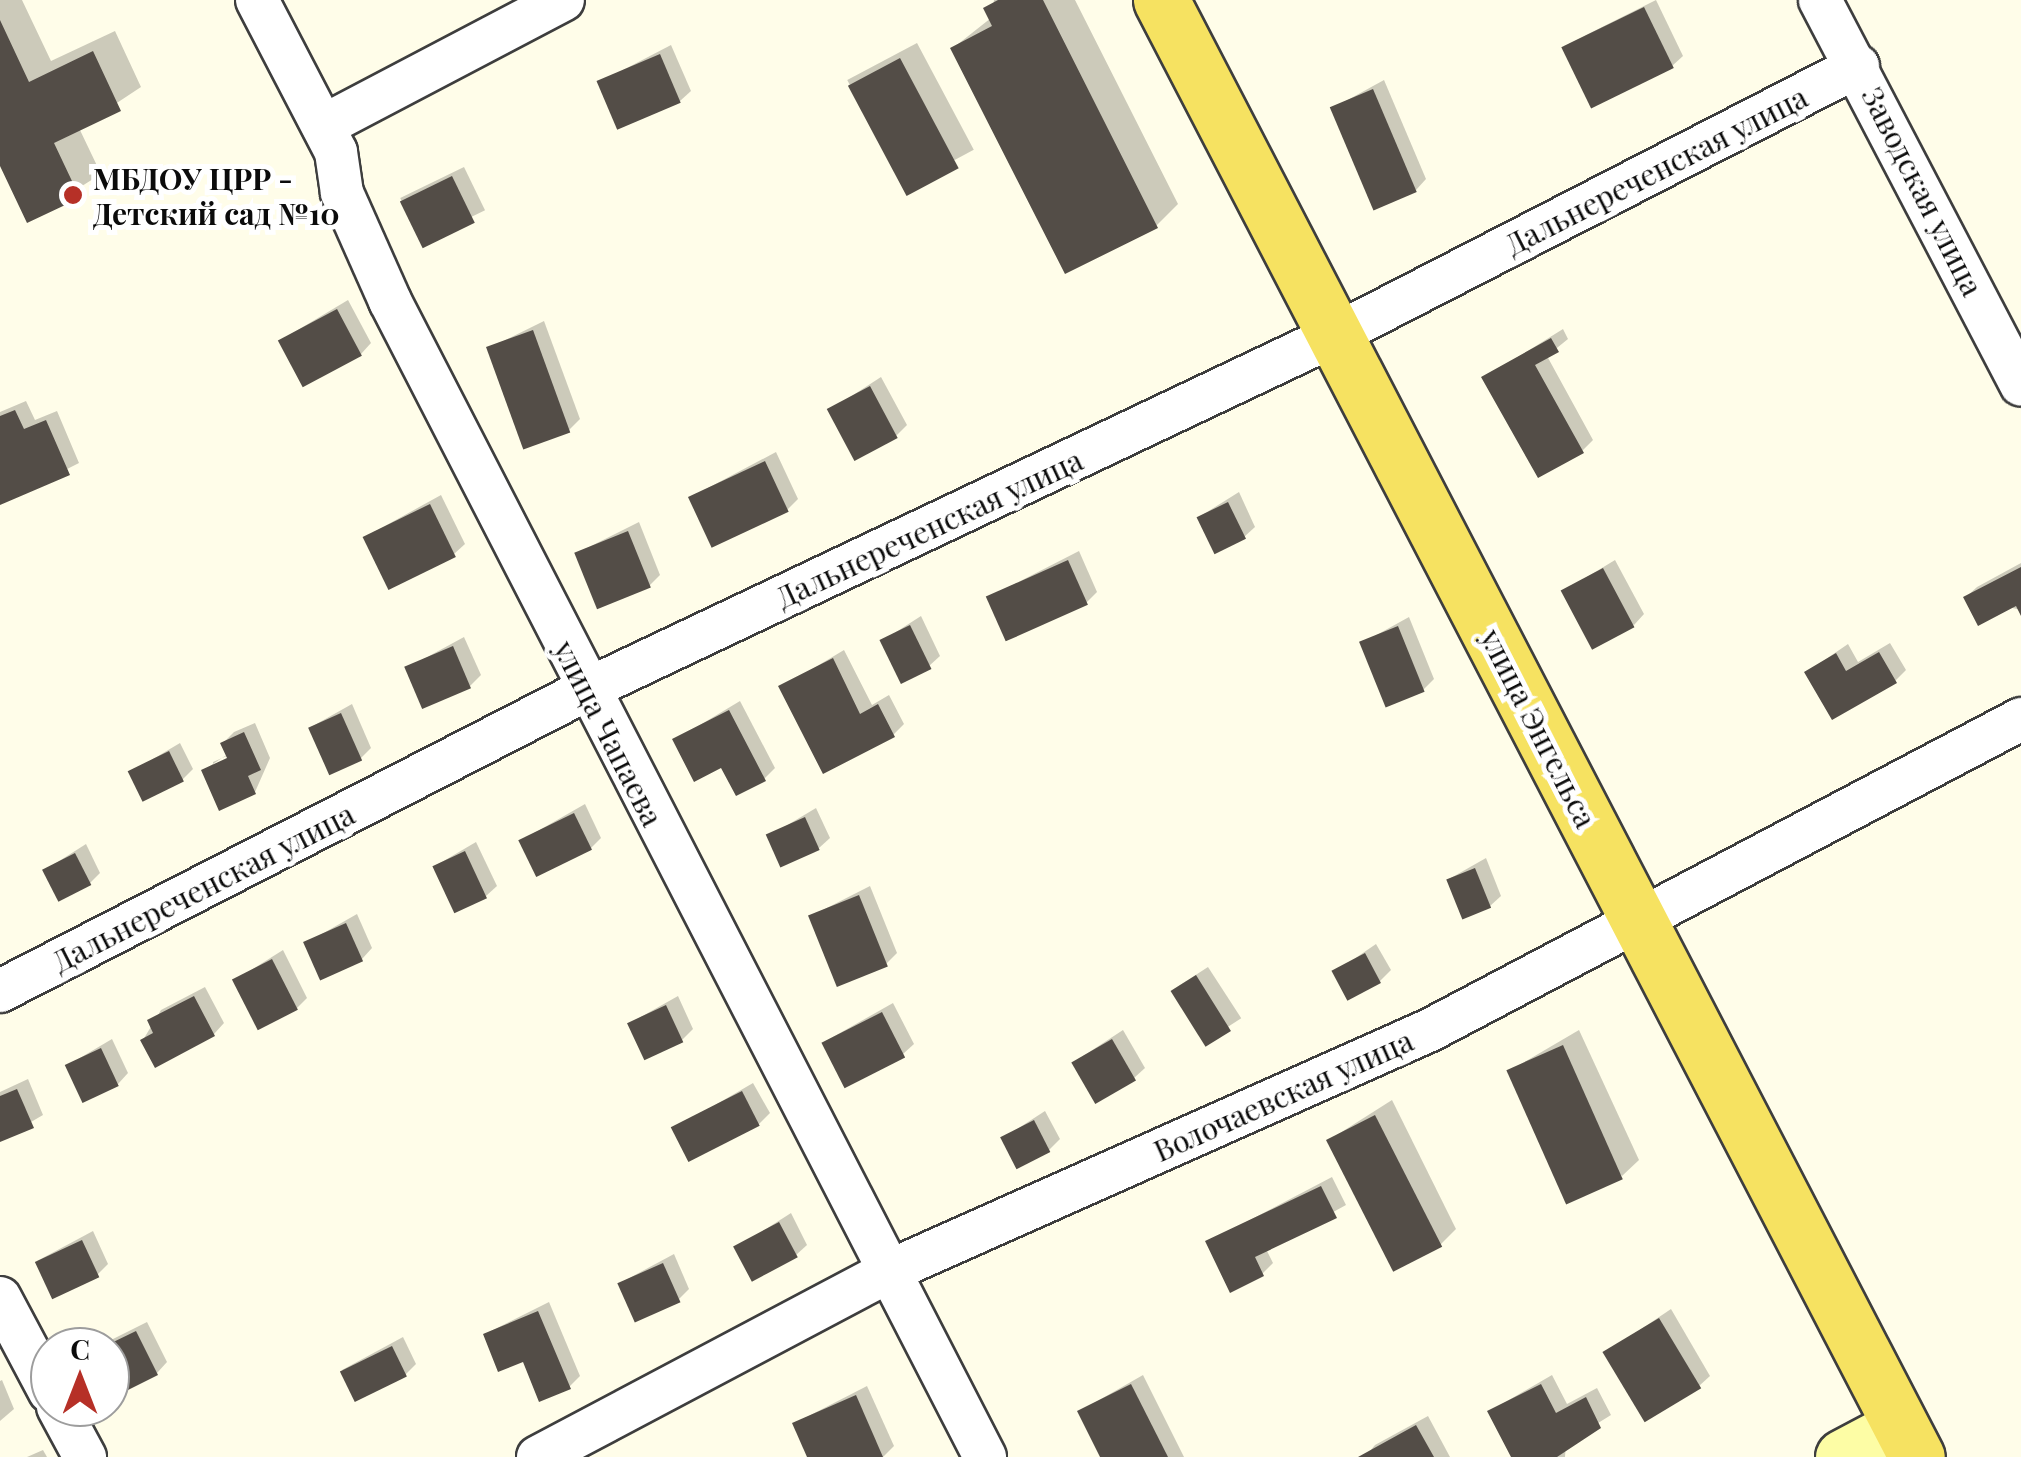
<!DOCTYPE html>
<meta charset="utf-8">
<style>
body{margin:0}
#map{position:relative;width:2021px;height:1457px;overflow:hidden;background:#fffde9;font-family:"Playfair Display",serif}
div>[style]{position:absolute}
.shadow>*{inset:0;background:#0003;transform-origin:0 0}
.building>*{inset:0;background:#534d47;transform-origin:0 0}
.roads{filter:drop-shadow(2px 0 #3e3e3e) drop-shadow(-2px 0 #3e3e3e) drop-shadow(0 2px #3e3e3e) drop-shadow(0 -2px #3e3e3e)}
.minor>*{height:42px;margin:-21px;padding:0 21px;transform-origin:21px;border-radius:21px;background:#fff}
.secondary>*{height:55px;margin:-27.5px;padding:0 27.5px;transform-origin:27.5px;border-radius:27.5px;background:#fdfda5}
.primary>*{height:55px;margin:-27.5px;padding:0 27.5px;transform-origin:27.5px;border-radius:27.5px;background:#f6e261}
.dots>*{width:28px;height:28px;translate:-50% -50%;box-sizing:border-box;border:5px solid #fff;border-radius:50%}
span{translate:-50% -50%;white-space:nowrap;text-align:center;line-height:1.15;-webkit-text-stroke:10px #fff;paint-order:stroke}
.street-label{font-size:30px;color:#0b0b0b}
.poi-label{font-size:30px;color:#0b0b0b;font-weight:700}
.left{translate:0 -50%;text-align:left}
.north{position:absolute;left:30px;top:1327px;width:100px;height:100px;box-sizing:border-box;background:#fff;border:2px solid #9d9d9d;border-radius:50%;rotate:0deg;font-size:28px;font-weight:700;line-height:40px;text-align:center;color:#0b0b0b}
.north::after{content:'';display:block;margin:auto;width:35px;height:45px;background:#b63027;clip-path:polygon(50% 0,100% 100%,50% 72%,0 100%)}
</style>
<div id="map">
<div class="shadow">
<div style="clip-path:polygon(0 0,22px 0,51px 61px,115px 31px,141px 87px,79px 128px,101px 174px,28px 220px,0 164px)"></div>
<div style="clip-path:polygon(994px 0,1075px 0,1178px 204px,1156px 226px,953px 48px,991px 18px)"></div>
<div style="clip-path:polygon(1656px 0,1683px 56px,1672px 66px,1564px 46px)"></div>
<div style="left:917px;top:43px;width:121px;height:79px;rotate:62deg"></div>
<div style="clip-path:polygon(671px 45px,691px 91px,680px 101px,600px 82px)"></div>
<div style="clip-path:polygon(1384px 80px,1426px 179px,1416px 190px,1333px 108px)"></div>
<div style="left:464px;top:167px;width:48px;height:71px;rotate:64deg"></div>
<div style="clip-path:polygon(348px 300px,371px 343px,361px 354px,281px 340px)"></div>
<div style="clip-path:polygon(544px 321px,580px 419px,569px 430px,489px 348px)"></div>
<div style="clip-path:polygon(1563px 329px,1568px 339px,1547px 356px,1593px 440px,1582px 451px,1484px 378px)"></div>
<div style="clip-path:polygon(881px 377px,907px 425px,896px 436px,830px 410px)"></div>
<div style="clip-path:polygon(26px 401px,35px 420px,57px 411px,79px 463px,0 503px,0 412px)"></div>
<div style="clip-path:polygon(776px 452px,798px 499px,787px 510px,691px 497px)"></div>
<div style="clip-path:polygon(1239px 492px,1255px 527px,1244px 537px,1199px 517px)"></div>
<div style="clip-path:polygon(441px 495px,465px 544px,454px 554px,365px 537px)"></div>
<div style="clip-path:polygon(639px 522px,660px 575px,649px 586px,577px 553px)"></div>
<div style="clip-path:polygon(1079px 551px,1097px 592px,1087px 602px,989px 597px)"></div>
<div style="clip-path:polygon(1615px 560px,1644px 614px,1634px 625px,1564px 591px)"></div>
<div style="clip-path:polygon(2021px 563px,2021px 610px,1966px 597px,1977px 587px)"></div>
<div style="clip-path:polygon(921px 616px,940px 656px,929px 666px,882px 641px)"></div>
<div style="clip-path:polygon(1409px 617px,1434px 679px,1423px 690px,1362px 643px)"></div>
<div style="clip-path:polygon(464px 637px,481px 675px,470px 686px,407px 668px)"></div>
<div style="clip-path:polygon(1890px 643px,1906px 670px,1895px 681px,1807px 672px,1848px 644px,1858px 662px)"></div>
<div style="clip-path:polygon(844px 650px,872px 705px,889px 695px,904px 724px,893px 735px,782px 687px)"></div>
<div style="clip-path:polygon(740px 701px,775px 768px,764px 779px,675px 740px)"></div>
<div style="clip-path:polygon(352px 704px,371px 748px,360px 759px,311px 727px)"></div>
<div style="clip-path:polygon(evenodd,255px 723px,270px 758px,255px 792px,204px 770px,228px 754px,223px 743px,234px 732px,255px 723px,238px 751px,240px 755px,213px 767px,213px 762px,238px 751px)"></div>
<div style="clip-path:polygon(180px 743px,193px 769px,182px 780px,131px 772px)"></div>
<div style="clip-path:polygon(585px 804px,601px 838px,591px 848px,522px 840px)"></div>
<div style="clip-path:polygon(816px 808px,830px 838px,819px 848px,769px 836px)"></div>
<div style="clip-path:polygon(476px 842px,497px 886px,486px 896px,435px 866px)"></div>
<div style="clip-path:polygon(86px 844px,100px 873px,90px 883px,45px 870px)"></div>
<div style="clip-path:polygon(1486px 858px,1501px 896px,1490px 906px,1449px 879px)"></div>
<div style="clip-path:polygon(870px 886px,897px 953px,886px 964px,811px 916px)"></div>
<div style="clip-path:polygon(357px 914px,372px 948px,362px 959px,306px 943px)"></div>
<div style="clip-path:polygon(1376px 944px,1391px 970px,1380px 981px,1335px 972px)"></div>
<div style="clip-path:polygon(283px 950px,307px 998px,297px 1008px,235px 980px)"></div>
<div style="left:1208px;top:967px;width:61px;height:42px;rotate:57deg"></div>
<div style="clip-path:polygon(205px 987px,224px 1023px,214px 1034px,143px 1040px,161px 1010px)"></div>
<div style="clip-path:polygon(678px 996px,693px 1029px,682px 1040px,630px 1023px)"></div>
<div style="clip-path:polygon(893px 1003px,914px 1044px,903px 1054px,824px 1042px)"></div>
<div style="clip-path:polygon(1123px 1030px,1145px 1068px,1134px 1078px,1074px 1062px)"></div>
<div style="clip-path:polygon(1579px 1030px,1639px 1160px,1622px 1176px,1509px 1071px)"></div>
<div style="clip-path:polygon(112px 1039px,128px 1073px,118px 1084px,68px 1065px)"></div>
<div style="clip-path:polygon(28px 1079px,43px 1115px,0 1140px,0 1092px)"></div>
<div style="clip-path:polygon(753px 1083px,770px 1113px,759px 1124px,674px 1129px)"></div>
<div style="clip-path:polygon(1392px 1100px,1456px 1229px,1440px 1245px,1329px 1140px)"></div>
<div style="clip-path:polygon(1045px 1111px,1060px 1139px,1049px 1150px,1003px 1138px)"></div>
<div style="clip-path:polygon(1332px 1177px,1346px 1205px,1266px 1249px,1273px 1263px,1262px 1274px,1208px 1242px)"></div>
<div style="clip-path:polygon(791px 1213px,807px 1245px,796px 1255px,736px 1248px)"></div>
<div style="clip-path:polygon(93px 1231px,108px 1264px,97px 1275px,37px 1261px)"></div>
<div style="clip-path:polygon(674px 1254px,689px 1289px,678px 1300px,620px 1283px)"></div>
<div style="clip-path:polygon(549px 1302px,580px 1376px,569px 1387px,485px 1334px)"></div>
<div style="clip-path:polygon(1671px 1309px,1710px 1376px,1699px 1386px,1607px 1352px)"></div>
<div style="clip-path:polygon(147px 1322px,167px 1362px,157px 1373px,97px 1347px)"></div>
<div style="clip-path:polygon(403px 1337px,416px 1364px,405px 1375px,342px 1370px)"></div>
<div style="clip-path:polygon(1143px 1375px,1184px 1457px,1103px 1457px,1080px 1411px)"></div>
<div style="clip-path:polygon(1552px 1375px,1567px 1404px,1597px 1388px,1611px 1415px,1566px 1443px,1565px 1457px,1514px 1457px,1490px 1411px)"></div>
<div style="clip-path:polygon(2px 1380px,14px 1409px,0 1421px,0 1381px)"></div>
<div style="clip-path:polygon(867px 1386px,894px 1446px,883px 1457px,810px 1457px,795px 1423px)"></div>
<div style="clip-path:polygon(1428px 1416px,1450px 1457px,1365px 1457px,1375px 1445px)"></div>
<div style="clip-path:polygon(43px 1450px,47px 1457px,27px 1457px)"></div>
</div>
<div class="building">
<div style="clip-path:polygon(998px 0,1043px 0,1158px 228px,1065px 274px,950px 48px,992px 26px,983px 8px)"></div>
<div style="left:1644px;top:7px;width:68px;height:92px;rotate:64deg"></div>
<div style="clip-path:polygon(0 20px,29px 82px,93px 51px,121px 111px,54px 143px,80px 198px,27px 223px,0 166px)"></div>
<div style="left:660px;top:54px;width:53px;height:69px;rotate:67deg"></div>
<div style="left:900px;top:58px;width:125px;height:59px;rotate:62deg"></div>
<div style="left:1373px;top:89px;width:112px;height:47px;rotate:67deg"></div>
<div style="left:452px;top:176px;width:52px;height:58px;rotate:64deg"></div>
<div style="left:337px;top:309px;width:53px;height:67px;rotate:62deg"></div>
<div style="left:533px;top:330px;width:109px;height:50px;rotate:70deg"></div>
<div style="clip-path:polygon(1551px 338px,1559px 352px,1535px 365px,1584px 453px,1538px 478px,1481px 377px)"></div>
<div style="left:870px;top:386px;width:59px;height:49px;rotate:62deg"></div>
<div style="clip-path:polygon(15px 410px,24px 429px,46px 420px,70px 475px,0 505px,0 416px)"></div>
<div style="left:765px;top:461px;width:56px;height:85px;rotate:65deg"></div>
<div style="left:1228px;top:502px;width:41px;height:35px;rotate:64deg"></div>
<div style="left:430px;top:504px;width:59px;height:75px;rotate:64deg"></div>
<div style="left:628px;top:531px;width:61px;height:58px;rotate:68deg"></div>
<div style="left:1068px;top:560px;width:49px;height:90px;rotate:66deg"></div>
<div style="clip-path:polygon(2021px 567px,2021px 616px,2016px 606px,1978px 626px,1963px 597px)"></div>
<div style="left:1603px;top:568px;width:67px;height:48px;rotate:62deg"></div>
<div style="left:910px;top:625px;width:49px;height:34px;rotate:64deg"></div>
<div style="left:1398px;top:626px;width:71px;height:42px;rotate:68deg"></div>
<div style="left:453px;top:646px;width:46px;height:53px;rotate:67deg"></div>
<div style="clip-path:polygon(1879px 652px,1897px 683px,1832px 720px,1804px 672px,1836px 653px,1846px 671px)"></div>
<div style="clip-path:polygon(833px 658px,860px 714px,878px 704px,895px 737px,823px 774px,778px 686px)"></div>
<div style="clip-path:polygon(729px 710px,766px 781px,736px 796px,721px 768px,694px 782px,672px 739px)"></div>
<div style="left:341px;top:713px;width:52px;height:36px;rotate:66deg"></div>
<div style="clip-path:polygon(244px 732px,261px 770px,248px 776px,256px 794px,219px 811px,201px 770px,227px 758px,220px 743px)"></div>
<div style="left:169px;top:751px;width:34px;height:46px;rotate:64deg"></div>
<div style="left:574px;top:813px;width:41px;height:62px;rotate:64deg"></div>
<div style="left:805px;top:817px;width:36px;height:43px;rotate:66deg"></div>
<div style="left:465px;top:851px;width:52px;height:36px;rotate:65deg"></div>
<div style="left:75px;top:853px;width:36px;height:37px;rotate:63deg"></div>
<div style="left:1475px;top:868px;width:43px;height:31px;rotate:68deg"></div>
<div style="left:859px;top:895px;width:77px;height:55px;rotate:68deg"></div>
<div style="left:346px;top:923px;width:42px;height:47px;rotate:66deg"></div>
<div style="left:1365px;top:953px;width:34px;height:38px;rotate:62deg"></div>
<div style="left:272px;top:959px;width:57px;height:45px;rotate:63deg"></div>
<div style="left:1196px;top:975px;width:66px;height:30px;rotate:58deg"></div>
<div style="clip-path:polygon(194px 996px,215px 1036px,155px 1068px,140px 1040px,153px 1033px,147px 1020px)"></div>
<div style="left:666px;top:1005px;width:41px;height:43px;rotate:65deg"></div>
<div style="left:882px;top:1012px;width:51px;height:68px;rotate:63deg"></div>
<div style="left:1112px;top:1039px;width:48px;height:47px;rotate:60deg"></div>
<div style="left:1563px;top:1045px;width:147px;height:62px;rotate:66deg"></div>
<div style="left:101px;top:1048px;width:42px;height:40px;rotate:65deg"></div>
<div style="clip-path:polygon(17px 1089px,34px 1128px,0 1142px,0 1096px)"></div>
<div style="left:742px;top:1091px;width:39px;height:80px;rotate:63deg"></div>
<div style="left:1375px;top:1115px;width:148px;height:55px;rotate:63deg"></div>
<div style="left:1034px;top:1120px;width:36px;height:38px;rotate:63deg"></div>
<div style="clip-path:polygon(1321px 1186px,1337px 1218px,1255px 1257px,1264px 1276px,1230px 1293px,1205px 1241px)"></div>
<div style="left:779px;top:1222px;width:40px;height:52px;rotate:62deg"></div>
<div style="left:82px;top:1240px;width:41px;height:52px;rotate:65deg"></div>
<div style="left:663px;top:1263px;width:43px;height:50px;rotate:66deg"></div>
<div style="clip-path:polygon(538px 1311px,571px 1389px,539px 1402px,523px 1362px,498px 1372px,483px 1334px)"></div>
<div style="left:1659px;top:1318px;width:82px;height:66px;rotate:59deg"></div>
<div style="clip-path:polygon(136px 1331px,158px 1375px,110px 1399px,103px 1347px)"></div>
<div style="left:392px;top:1346px;width:34px;height:58px;rotate:64deg"></div>
<div style="clip-path:polygon(1131px 1384px,1168px 1457px,1100px 1457px,1077px 1411px)"></div>
<div style="clip-path:polygon(1541px 1384px,1556px 1413px,1586px 1397px,1601px 1428px,1557px 1457px,1511px 1457px,1487px 1411px)"></div>
<div style="clip-path:polygon(856px 1395px,883px 1457px,807px 1457px,792px 1423px)"></div>
<div style="clip-path:polygon(1416px 1425px,1434px 1457px,1358px 1457px)"></div>
</div>
<div class="roads">
<div class="minor">
<div style="left:257px;top:0;width:171px;rotate:62.5deg"></div>
<div style="left:336px;top:152px;width:41px;rotate:81.7deg"></div>
<div style="left:342px;top:193px;width:118px;rotate:66deg"></div>
<div style="left:390px;top:301px;width:1300px;rotate:62.76deg"></div>
<div style="left:1820px;top:0;width:434px;rotate:62.4deg"></div>
<div style="left:323px;top:126px;width:271px;rotate:-27.7deg"></div>
<div style="left:0;top:991px;width:659px;rotate:-27.19deg"></div>
<div style="left:586px;top:690px;width:831px;rotate:-25.36deg"></div>
<div style="left:1337px;top:334px;width:586px;rotate:-27.22deg"></div>
<div style="left:0;top:1298px;width:106px;rotate:62deg"></div>
<div style="left:58px;top:1407px;width:57px;rotate:61.6deg"></div>
<div style="left:538px;top:1457px;width:393px;rotate:-27.9deg"></div>
<div style="left:885px;top:1273px;width:597px;rotate:-24.03deg"></div>
<div style="left:1430px;top:1030px;width:668px;rotate:-27.75deg"></div>
</div>
<div class="secondary">
<div style="left:1843px;top:1457px;width:64px;rotate:-27.8deg"></div>
</div>
<div class="primary">
<div style="left:1161px;top:0;width:1641px;rotate:62.58deg"></div>
</div>
</div>
<div class="dots">
<div style="left:73px;top:195px;background:#b63027"></div>
</div>
<div class="street-label">
<span style="left:1656px;top:170px;rotate:-27deg">Дальнереченская улица</span>
<span style="left:1923px;top:191px;rotate:63deg">Заводская улица</span>
<span style="left:929px;top:528px;rotate:-25deg">Дальнереченская улица</span>
<span style="left:1539px;top:728px;rotate:63deg">улица Энгельса</span>
<span style="left:609px;top:733px;rotate:63deg">улица Чапаева</span>
<span style="left:203px;top:887px;rotate:-27deg">Дальнереченская улица</span>
<span style="left:1283px;top:1095px;rotate:-24deg">Волочаевская улица</span>
</div>
<div class="poi-label">
<span class="left" style="left:93px;top:195px">МБДОУ ЦРР -<br>Детский сад №10</span>
</div>
<div class="north">С</div>
</div>
